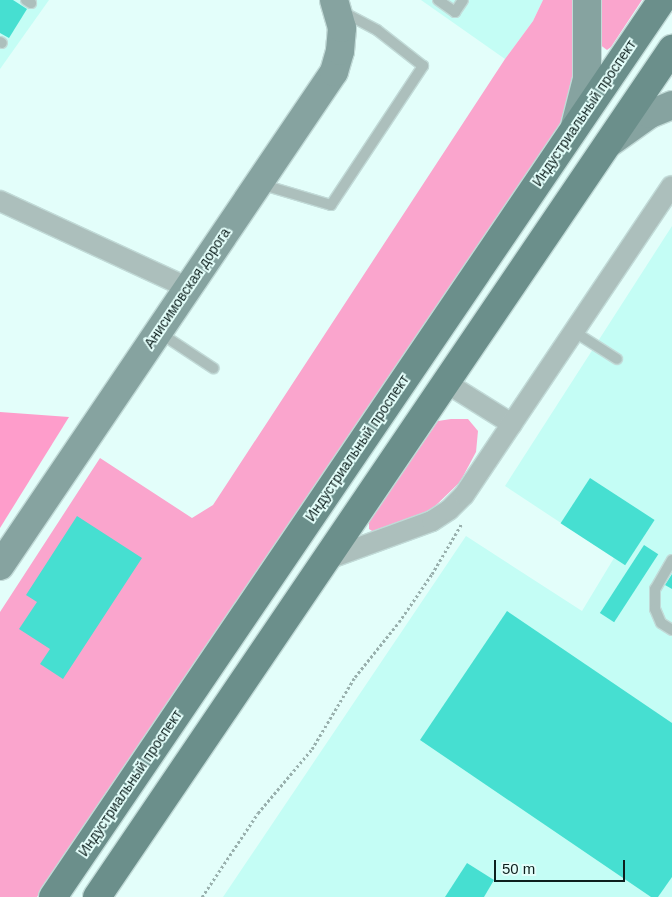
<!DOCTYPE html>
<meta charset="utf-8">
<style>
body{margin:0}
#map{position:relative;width:672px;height:897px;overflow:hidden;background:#e3fefa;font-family:Arial,sans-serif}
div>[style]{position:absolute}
.built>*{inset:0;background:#c4fdf5}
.green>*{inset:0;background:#faa5cd}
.forest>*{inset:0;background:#fe9dcb}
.building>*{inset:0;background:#46dfd1;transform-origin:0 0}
.path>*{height:3px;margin-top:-1.5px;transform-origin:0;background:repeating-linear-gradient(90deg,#99b0ad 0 2.5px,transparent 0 5px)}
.roads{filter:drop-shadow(1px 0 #c1dad7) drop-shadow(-1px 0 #c1dad7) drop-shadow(0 1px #c1dad7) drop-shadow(0 -1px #c1dad7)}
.lane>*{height:10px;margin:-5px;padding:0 5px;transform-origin:5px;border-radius:5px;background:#acbfbc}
.street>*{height:20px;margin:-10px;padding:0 10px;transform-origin:10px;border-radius:10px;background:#acbfbc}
.secondary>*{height:28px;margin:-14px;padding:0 14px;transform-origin:14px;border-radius:14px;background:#86a3a0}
.primary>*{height:28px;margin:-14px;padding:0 14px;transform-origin:14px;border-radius:14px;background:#6b8f8b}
span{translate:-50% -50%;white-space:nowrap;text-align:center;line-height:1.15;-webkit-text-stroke:4px #e3fefa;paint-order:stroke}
.street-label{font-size:14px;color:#0d1f1d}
.scale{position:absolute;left:494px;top:860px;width:131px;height:22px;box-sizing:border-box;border:2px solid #0d1f1d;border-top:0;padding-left:6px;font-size:15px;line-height:18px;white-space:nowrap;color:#0d1f1d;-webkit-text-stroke:4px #e3fefa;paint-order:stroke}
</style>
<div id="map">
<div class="built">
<div style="clip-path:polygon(0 0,49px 0,0 69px)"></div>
<div style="clip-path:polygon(421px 0,543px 0,533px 21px,505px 59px)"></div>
<div style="clip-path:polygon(672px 226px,672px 897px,223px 897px,466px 536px,582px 611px,614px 558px,505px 486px)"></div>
</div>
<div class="green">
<div style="clip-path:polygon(543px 0,578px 0,575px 102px,37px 897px,0 897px,0 612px,100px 458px,192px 518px,213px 505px,505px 59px,533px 21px)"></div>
<div style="clip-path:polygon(597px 0,642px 0,611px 47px,607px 50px,599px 44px)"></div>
<div style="clip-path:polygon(451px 419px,468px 419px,478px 431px,476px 452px,460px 482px,431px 510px,377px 534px,369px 529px,369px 521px,438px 421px)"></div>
</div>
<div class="forest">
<div style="clip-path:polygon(0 412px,69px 417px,0 528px)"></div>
</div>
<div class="building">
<div style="clip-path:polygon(0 0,13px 0,27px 9px,9px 38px,0 33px)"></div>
<div style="left:590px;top:478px;width:77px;height:54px;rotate:33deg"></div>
<div style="clip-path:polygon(77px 516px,142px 558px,63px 679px,40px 664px,50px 649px,19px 629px,37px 602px,26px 595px)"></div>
<div style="left:644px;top:545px;width:17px;height:81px;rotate:33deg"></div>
<div style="clip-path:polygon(672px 574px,672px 589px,665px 585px)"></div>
<div style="clip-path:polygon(507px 611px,672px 723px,672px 877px,658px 897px,651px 897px,420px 740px)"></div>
<div style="clip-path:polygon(467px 863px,494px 880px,484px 897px,445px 897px)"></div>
</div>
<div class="path">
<div style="left:202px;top:897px;width:101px;rotate:-56.3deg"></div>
<div style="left:258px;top:813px;width:84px;rotate:-49.8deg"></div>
<div style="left:312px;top:749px;width:84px;rotate:-59.2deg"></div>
<div style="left:355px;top:677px;width:70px;rotate:-51.3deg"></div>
<div style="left:399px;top:622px;width:58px;rotate:-55.5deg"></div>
<div style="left:432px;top:574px;width:59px;rotate:-59.5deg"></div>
</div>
<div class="roads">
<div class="lane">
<div style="left:26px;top:0;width:6px;rotate:31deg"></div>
<div style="left:438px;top:0;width:21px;rotate:35deg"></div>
<div style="left:455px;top:12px;width:14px;rotate:-56deg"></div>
<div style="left:0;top:42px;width:2px;rotate:27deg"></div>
<div style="left:260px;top:184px;width:74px;rotate:16.5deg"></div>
<div style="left:331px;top:205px;width:167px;rotate:-56.5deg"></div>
<div style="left:423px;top:66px;width:58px;rotate:-142deg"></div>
<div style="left:377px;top:30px;width:41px;rotate:-152.2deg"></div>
<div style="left:573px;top:331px;width:52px;rotate:32.5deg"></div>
<div style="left:160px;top:333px;width:64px;rotate:33.4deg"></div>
<div style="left:672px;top:560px;width:34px;rotate:120deg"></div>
<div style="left:655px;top:589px;width:20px;rotate:90deg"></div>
<div style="left:655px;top:609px;width:15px;rotate:67deg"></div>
<div style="left:661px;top:623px;width:13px;rotate:32deg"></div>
</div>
<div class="street">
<div style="left:0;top:201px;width:205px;rotate:24.8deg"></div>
<div style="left:445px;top:382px;width:79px;rotate:32.1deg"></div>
<div style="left:325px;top:560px;width:114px;rotate:-20deg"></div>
<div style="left:432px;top:521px;width:20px;rotate:-33deg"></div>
<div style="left:449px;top:510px;width:21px;rotate:-45deg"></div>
<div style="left:464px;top:495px;width:372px;rotate:-56.1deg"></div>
</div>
<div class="secondary">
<div style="left:575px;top:126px;width:49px;rotate:-75.7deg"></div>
<div style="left:587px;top:79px;width:79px;rotate:-90deg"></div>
<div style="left:609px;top:143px;width:50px;rotate:-35.3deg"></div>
<div style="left:650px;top:114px;width:24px;rotate:-22deg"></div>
<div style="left:0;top:566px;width:596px;rotate:-55.94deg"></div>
<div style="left:334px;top:72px;width:22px;rotate:-74deg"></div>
<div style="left:340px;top:51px;width:23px;rotate:-85deg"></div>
<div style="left:342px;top:28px;width:29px;rotate:-106deg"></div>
</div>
<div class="primary">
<div style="left:53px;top:897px;width:1084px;rotate:-55.83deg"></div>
<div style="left:97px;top:897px;width:1025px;rotate:-55.86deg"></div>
</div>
</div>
<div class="street-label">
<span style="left:584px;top:113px;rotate:-56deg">Индустриальный проспект</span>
<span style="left:187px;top:288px;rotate:-56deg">Анисимовская дорога</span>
<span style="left:357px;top:448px;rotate:-56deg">Индустриальный проспект</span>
<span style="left:130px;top:783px;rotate:-56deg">Индустриальный проспект</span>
</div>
<div class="scale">50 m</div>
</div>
